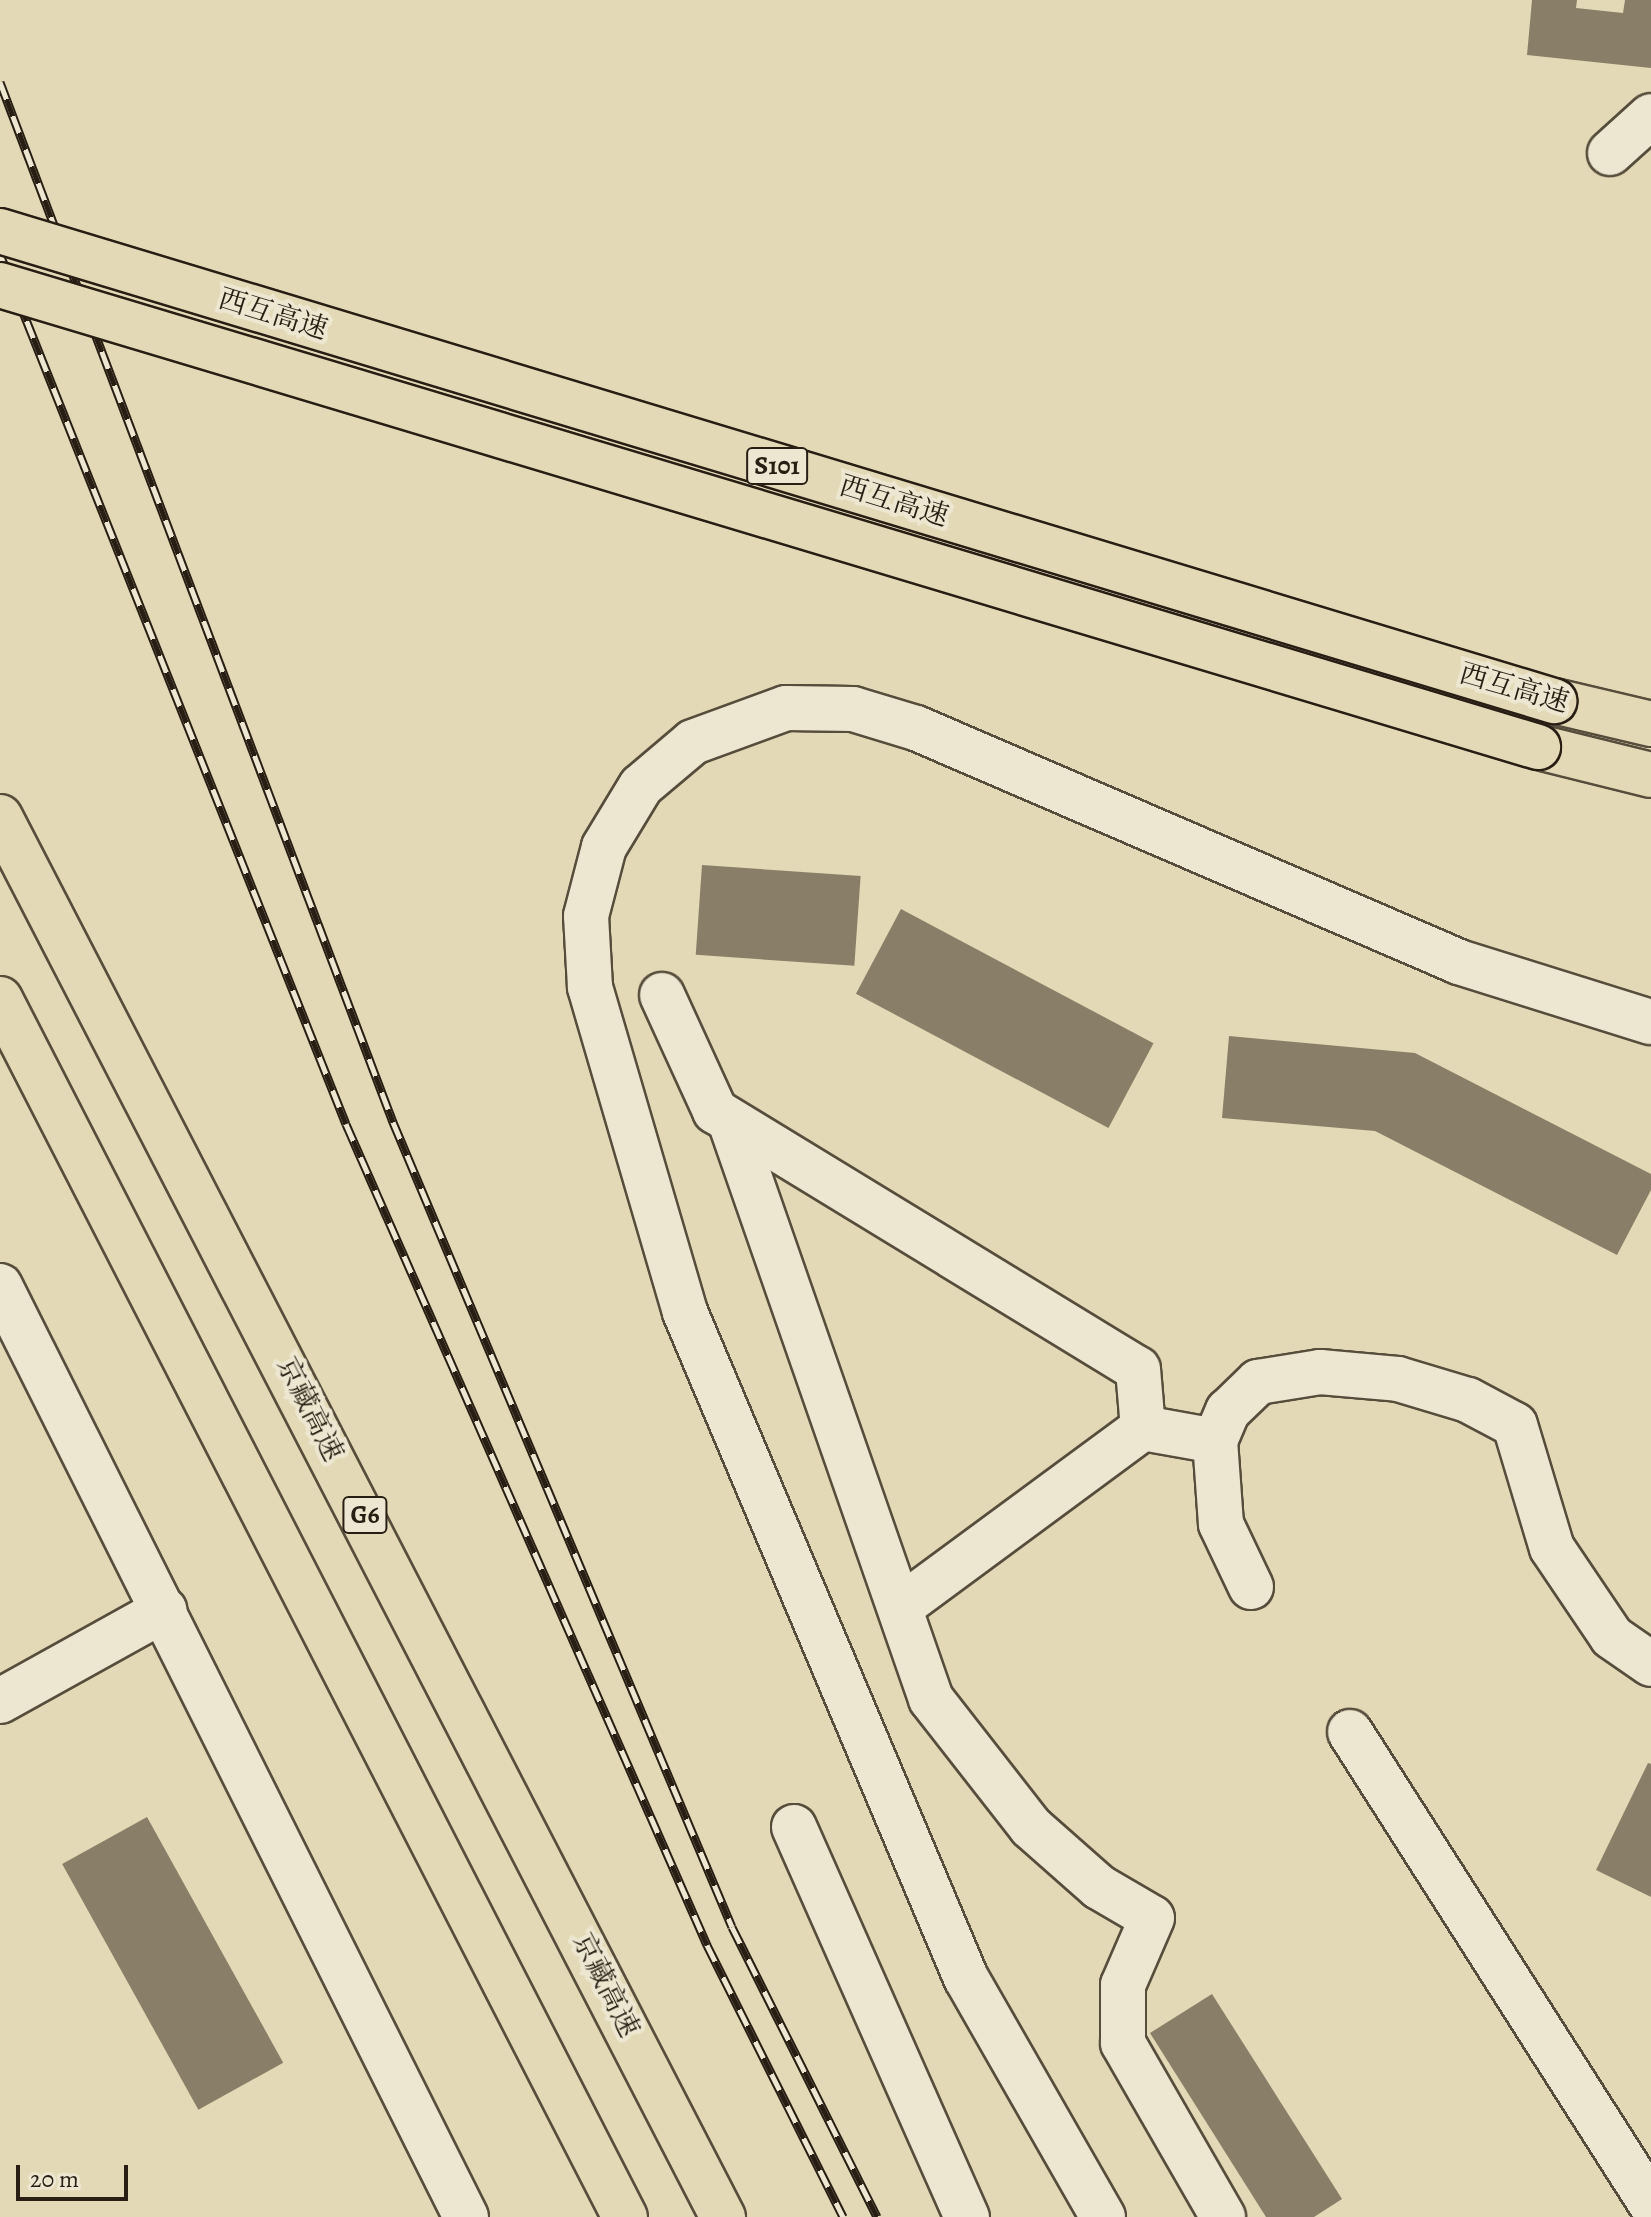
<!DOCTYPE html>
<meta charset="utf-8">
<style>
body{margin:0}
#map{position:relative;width:1651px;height:2217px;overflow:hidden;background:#e3d9b6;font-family:Alegreya,"Noto Serif SC",serif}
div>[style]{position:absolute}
.building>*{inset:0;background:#897f68;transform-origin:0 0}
.roads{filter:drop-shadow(2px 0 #574d3c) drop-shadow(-2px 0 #574d3c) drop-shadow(0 2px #574d3c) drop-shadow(0 -2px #574d3c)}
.minor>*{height:44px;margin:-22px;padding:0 22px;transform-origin:22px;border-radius:22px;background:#ede6d0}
.highway>*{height:44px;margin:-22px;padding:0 22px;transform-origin:22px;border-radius:22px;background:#e3d9b6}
.rail>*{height:9px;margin-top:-4.5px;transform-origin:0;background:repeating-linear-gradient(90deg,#ede6d0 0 18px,#281e14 0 36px);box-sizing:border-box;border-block:2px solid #281e14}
.bridges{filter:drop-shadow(2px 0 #281e14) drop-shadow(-2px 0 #281e14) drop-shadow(0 2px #281e14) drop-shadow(0 -2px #281e14)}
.highway-bridge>*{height:44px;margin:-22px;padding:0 22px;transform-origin:22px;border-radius:22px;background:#e3d9b6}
span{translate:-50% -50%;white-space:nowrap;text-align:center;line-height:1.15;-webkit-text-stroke:8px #ede6d0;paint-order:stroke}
.shield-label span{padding:2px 6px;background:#ede6d0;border:2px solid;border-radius:6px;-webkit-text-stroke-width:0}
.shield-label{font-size:26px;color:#281e14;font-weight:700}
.street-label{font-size:28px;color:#281e14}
.scale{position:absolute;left:16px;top:2165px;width:112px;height:36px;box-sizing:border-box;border:4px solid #281e14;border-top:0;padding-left:10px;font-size:24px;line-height:28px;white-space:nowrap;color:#281e14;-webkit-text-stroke:6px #ede6d0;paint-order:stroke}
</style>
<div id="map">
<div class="building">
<div style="clip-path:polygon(1532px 0,1577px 0,1576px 8px,1623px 13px,1625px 0,1651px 0,1651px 68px,1527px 55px)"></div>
<div style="left:702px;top:865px;width:159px;height:90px;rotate:4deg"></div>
<div style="left:901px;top:909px;width:286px;height:96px;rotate:28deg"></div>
<div style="clip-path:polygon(1229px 1036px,1415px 1053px,1651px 1174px,1651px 1190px,1617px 1255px,1375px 1131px,1222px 1118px)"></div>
<div style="clip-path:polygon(1648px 1763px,1651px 1764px,1651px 1897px,1596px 1870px)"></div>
<div style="left:147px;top:1817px;width:281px;height:97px;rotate:61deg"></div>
<div style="clip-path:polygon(1212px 1994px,1342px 2199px,1314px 2217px,1266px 2217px,1150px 2033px)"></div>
</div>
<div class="roads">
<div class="minor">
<div style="left:1610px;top:153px;width:55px;rotate:-42.1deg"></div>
<div style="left:662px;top:995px;width:128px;rotate:65.4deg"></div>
<div style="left:715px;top:1111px;width:495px;rotate:31.4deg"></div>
<div style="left:1138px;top:1369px;width:59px;rotate:85.2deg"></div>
<div style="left:730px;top:1121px;width:612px;rotate:70.82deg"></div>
<div style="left:931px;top:1699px;width:162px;rotate:52deg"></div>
<div style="left:1031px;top:1827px;width:91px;rotate:41.4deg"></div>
<div style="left:1099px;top:1887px;width:61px;rotate:30.3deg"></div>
<div style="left:1152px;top:1918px;width:73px;rotate:113.4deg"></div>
<div style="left:1123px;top:1985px;width:58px;rotate:90deg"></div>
<div style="left:1123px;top:2043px;width:201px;rotate:60.1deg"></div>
<div style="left:0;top:1286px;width:1041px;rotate:63.41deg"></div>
<div style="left:1251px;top:1587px;width:70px;rotate:-115.5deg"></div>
<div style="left:1221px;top:1524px;width:83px;rotate:-94.1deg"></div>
<div style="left:1215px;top:1441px;width:33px;rotate:-67deg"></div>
<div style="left:1228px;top:1411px;width:42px;rotate:-44deg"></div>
<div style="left:1258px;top:1382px;width:63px;rotate:-9.2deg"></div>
<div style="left:1320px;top:1372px;width:78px;rotate:5.1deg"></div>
<div style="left:1398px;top:1379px;width:73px;rotate:16.7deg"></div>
<div style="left:1468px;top:1400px;width:53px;rotate:28deg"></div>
<div style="left:1515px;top:1425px;width:128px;rotate:73.3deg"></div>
<div style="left:1552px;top:1548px;width:107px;rotate:56deg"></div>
<div style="left:1612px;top:1637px;width:47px;rotate:34.7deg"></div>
<div style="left:903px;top:1605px;width:298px;rotate:-36.4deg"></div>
<div style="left:1143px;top:1428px;width:73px;rotate:10.2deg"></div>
<div style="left:0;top:1701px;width:188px;rotate:-29deg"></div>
<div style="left:1350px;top:1732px;width:560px;rotate:57.47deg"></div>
<div style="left:794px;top:1827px;width:427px;rotate:66.1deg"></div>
<div style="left:1103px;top:2217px;width:275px;rotate:-119.8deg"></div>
<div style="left:966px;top:1978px;width:723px;rotate:-112.88deg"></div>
<div style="left:685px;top:1312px;width:339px;rotate:-106.3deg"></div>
<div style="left:590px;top:987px;width:71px;rotate:-93.2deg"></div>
<div style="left:586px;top:916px;width:71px;rotate:-75.4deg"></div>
<div style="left:604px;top:847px;width:71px;rotate:-58.8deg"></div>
<div style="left:641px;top:786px;width:68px;rotate:-40.2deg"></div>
<div style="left:693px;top:742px;width:99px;rotate:-20.1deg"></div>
<div style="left:786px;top:708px;width:67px;rotate:0.9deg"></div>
<div style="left:853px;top:709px;width:66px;rotate:16.8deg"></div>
<div style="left:916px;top:728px;width:591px;rotate:23.31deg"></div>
<div style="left:1459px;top:962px;width:201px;rotate:17.4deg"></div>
</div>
<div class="highway">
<div style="left:1554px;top:701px;width:100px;rotate:13.3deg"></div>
<div style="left:1538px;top:747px;width:116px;rotate:13.9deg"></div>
<div style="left:0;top:817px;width:1576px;rotate:62.69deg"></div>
<div style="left:0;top:999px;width:1369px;rotate:62.84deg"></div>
</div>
</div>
<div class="rail">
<div style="left:0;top:82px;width:1112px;rotate:69.3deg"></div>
<div style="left:393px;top:1122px;width:873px;rotate:67.16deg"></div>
<div style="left:732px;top:1927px;width:324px;rotate:63.4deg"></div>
<div style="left:0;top:254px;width:936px;rotate:68.31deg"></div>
<div style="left:346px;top:1124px;width:897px;rotate:66.26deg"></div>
<div style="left:707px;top:1945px;width:304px;rotate:63.4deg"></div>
</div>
<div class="bridges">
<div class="highway-bridge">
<div style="left:0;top:231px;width:1624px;rotate:16.83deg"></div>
<div style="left:0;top:285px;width:1606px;rotate:16.72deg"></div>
</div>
</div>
<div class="shield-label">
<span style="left:777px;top:466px">S101</span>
<span style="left:365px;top:1515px">G6</span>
</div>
<div class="street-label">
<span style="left:273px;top:314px;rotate:17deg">西互高速</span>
<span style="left:894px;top:501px;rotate:17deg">西互高速</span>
<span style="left:1514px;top:688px;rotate:16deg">西互高速</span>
<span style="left:310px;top:1409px;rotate:63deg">京藏高速</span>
<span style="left:606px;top:1985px;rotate:63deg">京藏高速</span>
</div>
<div class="scale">20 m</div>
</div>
